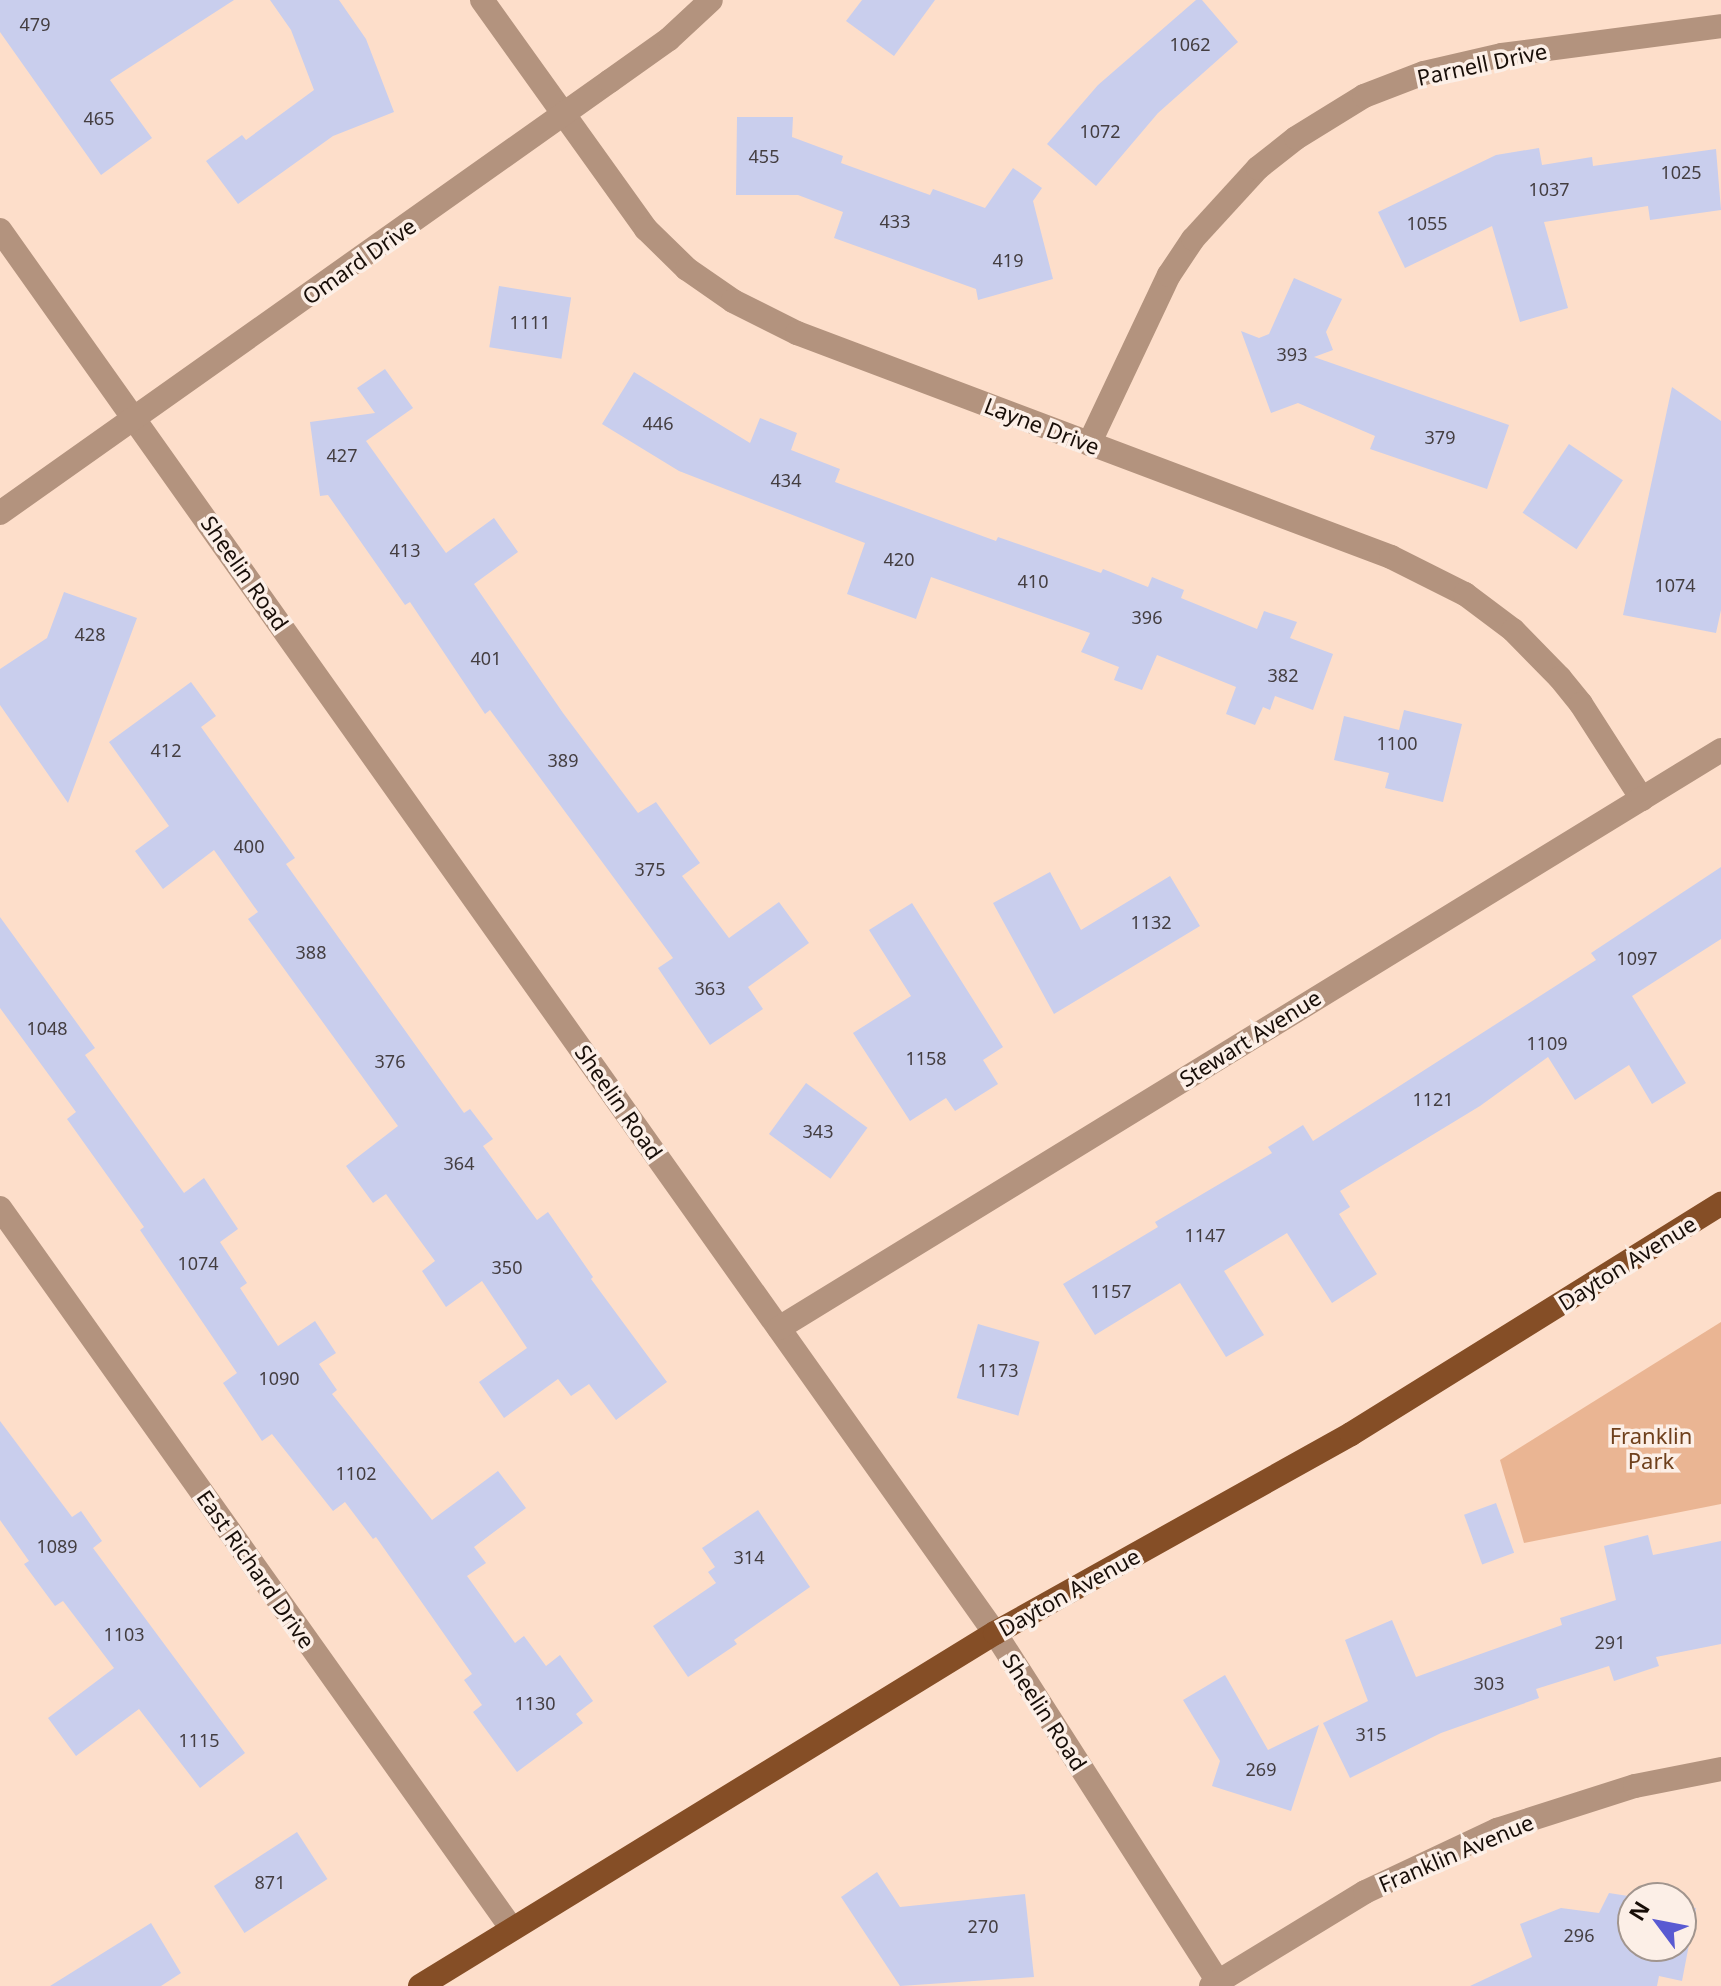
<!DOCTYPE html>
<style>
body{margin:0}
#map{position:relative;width:1721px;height:1986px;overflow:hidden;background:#fddeca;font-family:"Noto Sans",sans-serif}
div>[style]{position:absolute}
.green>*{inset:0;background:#eab593}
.building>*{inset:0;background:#c9ceed;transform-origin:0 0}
.minor>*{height:24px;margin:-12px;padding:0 12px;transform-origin:12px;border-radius:12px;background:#b3937e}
.major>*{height:24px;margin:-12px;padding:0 12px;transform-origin:12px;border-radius:12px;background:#854e26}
span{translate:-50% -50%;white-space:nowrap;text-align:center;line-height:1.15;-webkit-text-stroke:7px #fcefe7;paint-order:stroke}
.number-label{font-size:18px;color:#443e41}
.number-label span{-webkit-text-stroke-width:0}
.street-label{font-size:22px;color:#180e08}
.park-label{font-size:22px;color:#6f401c}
.north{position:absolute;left:1617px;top:1882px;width:80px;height:80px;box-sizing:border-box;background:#fcefe7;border:2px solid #a1958e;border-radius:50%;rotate:302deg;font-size:22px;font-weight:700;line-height:32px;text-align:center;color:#180e08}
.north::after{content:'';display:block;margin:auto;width:28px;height:36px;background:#595ad2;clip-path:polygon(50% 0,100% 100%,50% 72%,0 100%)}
</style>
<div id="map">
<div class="green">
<div style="clip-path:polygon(1721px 1322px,1721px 1504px,1524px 1543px,1500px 1460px)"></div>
</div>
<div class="building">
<div style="clip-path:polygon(0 0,234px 0,110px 80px,152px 138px,101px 175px,0 32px)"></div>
<div style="clip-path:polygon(270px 0,339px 0,366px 39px,394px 112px,333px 136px,238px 204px,206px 161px,242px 135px,246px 140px,314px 90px,291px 30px)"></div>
<div style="clip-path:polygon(862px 0,935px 0,894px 56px,846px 21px)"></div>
<div style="clip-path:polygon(1196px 0,1202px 0,1238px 42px,1158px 113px,1096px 186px,1047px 144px,1098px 85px)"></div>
<div style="clip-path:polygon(737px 117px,793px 117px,792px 137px,843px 156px,841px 163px,930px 195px,933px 189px,985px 208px,1013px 168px,1042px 188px,1033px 201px,1053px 279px,978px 300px,976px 289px,834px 238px,843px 212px,798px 195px,736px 195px)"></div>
<div style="clip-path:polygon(1539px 148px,1542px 165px,1592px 157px,1593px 166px,1716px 149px,1721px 210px,1650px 220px,1648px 206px,1544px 222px,1568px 308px,1520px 322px,1492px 226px,1405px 268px,1378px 212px,1496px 155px)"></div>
<div style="clip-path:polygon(1294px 278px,1342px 299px,1326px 332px,1333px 350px,1314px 357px,1509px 425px,1487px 489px,1370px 449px,1375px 436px,1298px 403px,1271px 413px,1241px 331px,1259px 338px,1269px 334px)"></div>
<div style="left:499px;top:286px;width:73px;height:62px;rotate:9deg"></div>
<div style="clip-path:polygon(385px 369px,413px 408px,366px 441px,446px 553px,494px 518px,518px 552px,474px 584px,563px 713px,638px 813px,656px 802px,700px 863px,682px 876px,729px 938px,779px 902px,809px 943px,748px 987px,763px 1009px,710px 1045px,658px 968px,673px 958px,490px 710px,485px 714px,410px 602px,405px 605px,328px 495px,320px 496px,310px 422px,375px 413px,357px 388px)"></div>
<div style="clip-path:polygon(634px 372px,750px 443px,760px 418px,797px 433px,791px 450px,840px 469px,835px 482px,996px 541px,998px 537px,1101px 573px,1103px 569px,1148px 587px,1152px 577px,1184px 590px,1181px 598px,1257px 629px,1264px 611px,1297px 622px,1290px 638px,1333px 654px,1313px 710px,1275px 696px,1270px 710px,1263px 707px,1255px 725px,1226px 714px,1236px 687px,1157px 655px,1142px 690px,1114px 680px,1119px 667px,1081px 652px,1090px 633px,931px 577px,916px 619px,847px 594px,865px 543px,679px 471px,602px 424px)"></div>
<div style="clip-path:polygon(1672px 387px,1721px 421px,1721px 610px,1716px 633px,1623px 615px)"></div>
<div style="left:1569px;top:444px;width:65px;height:83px;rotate:34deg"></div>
<div style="clip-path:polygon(64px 592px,137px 618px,68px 803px,0 705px,0 669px,47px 638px)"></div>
<div style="clip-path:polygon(191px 682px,216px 716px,201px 727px,295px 858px,286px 864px,464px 1113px,470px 1109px,493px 1139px,483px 1146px,537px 1220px,548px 1212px,593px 1277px,591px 1279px,667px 1382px,616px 1420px,589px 1384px,571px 1396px,558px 1379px,504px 1418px,479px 1382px,527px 1348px,482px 1281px,446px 1307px,422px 1271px,435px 1261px,386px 1194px,373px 1203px,346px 1166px,398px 1126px,248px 919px,258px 912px,214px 850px,163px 889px,135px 851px,169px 826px,109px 742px)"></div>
<div style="clip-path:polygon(1404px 710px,1462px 724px,1443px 802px,1385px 788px,1389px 773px,1334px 760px,1344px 716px,1399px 730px)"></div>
<div style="clip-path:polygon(1721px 867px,1721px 939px,1632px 996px,1686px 1083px,1652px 1104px,1629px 1065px,1575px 1100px,1548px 1057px,1480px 1106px,1340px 1191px,1350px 1207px,1339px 1214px,1377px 1274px,1332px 1303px,1287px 1233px,1224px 1271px,1264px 1335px,1226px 1357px,1180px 1283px,1095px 1335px,1063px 1284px,1158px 1227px,1155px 1222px,1272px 1153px,1268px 1147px,1303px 1125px,1313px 1141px,1387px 1094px,1596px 960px,1591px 953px)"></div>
<div style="clip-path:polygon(1050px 872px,1081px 930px,1170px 876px,1200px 926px,1054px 1014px,993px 903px)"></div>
<div style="clip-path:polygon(912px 903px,1003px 1047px,983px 1060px,998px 1084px,955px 1111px,946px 1098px,910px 1121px,853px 1033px,911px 996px,869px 930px)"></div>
<div style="clip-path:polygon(0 917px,95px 1048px,85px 1055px,184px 1193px,204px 1178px,238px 1229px,220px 1242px,247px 1283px,240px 1288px,278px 1346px,315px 1321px,336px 1353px,319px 1364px,337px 1390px,332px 1394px,432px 1520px,498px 1471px,526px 1508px,474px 1547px,486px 1563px,467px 1576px,515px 1643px,524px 1636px,546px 1666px,560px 1655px,593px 1701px,576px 1714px,583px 1723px,517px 1772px,473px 1712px,482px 1705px,464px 1680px,472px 1674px,376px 1537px,373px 1539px,345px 1502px,333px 1511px,272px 1434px,262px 1441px,223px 1383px,237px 1373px,140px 1230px,144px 1227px,67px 1119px,76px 1112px,0 1008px)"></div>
<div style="left:806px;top:1083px;width:76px;height:63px;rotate:36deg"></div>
<div style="left:978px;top:1324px;width:64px;height:77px;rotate:16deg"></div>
<div style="clip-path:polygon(0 1421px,72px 1517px,81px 1511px,102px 1541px,93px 1548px,245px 1753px,200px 1788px,139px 1709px,76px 1756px,48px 1718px,114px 1668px,63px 1601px,55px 1606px,24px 1564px,29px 1561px,0 1520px)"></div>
<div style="left:1496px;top:1503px;width:53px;height:34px;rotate:70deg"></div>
<div style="clip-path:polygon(758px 1510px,810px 1587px,734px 1640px,737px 1644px,688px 1677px,653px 1626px,716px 1583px,708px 1572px,715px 1567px,702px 1548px)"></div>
<div style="clip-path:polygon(1648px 1535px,1653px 1555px,1721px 1541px,1721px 1644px,1656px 1657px,1659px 1666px,1614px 1681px,1609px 1666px,1536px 1689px,1539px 1698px,1441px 1733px,1350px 1778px,1323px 1723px,1368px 1701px,1345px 1640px,1392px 1620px,1416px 1677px,1562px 1625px,1560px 1618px,1616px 1600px,1604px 1546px)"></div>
<div style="clip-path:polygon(1225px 1675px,1268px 1750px,1319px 1725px,1291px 1811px,1212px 1786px,1220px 1761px,1183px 1700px)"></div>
<div style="left:297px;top:1832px;width:56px;height:99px;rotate:57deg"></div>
<div style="clip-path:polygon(877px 1872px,900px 1907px,1025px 1894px,1034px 1977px,900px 1986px,841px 1897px)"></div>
<div style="clip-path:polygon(1609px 1893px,1641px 1898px,1633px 1898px,1633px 1946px,1681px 1946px,1681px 1905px,1696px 1908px,1682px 1981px,1659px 1976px,1657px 1986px,1470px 1986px,1532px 1957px,1520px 1924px,1561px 1908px,1599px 1913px)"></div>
<div style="clip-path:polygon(151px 1923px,181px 1973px,161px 1986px,50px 1986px)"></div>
</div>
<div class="minor">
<div style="left:482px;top:0;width:282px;rotate:54.4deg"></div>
<div style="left:646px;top:229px;width:57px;rotate:44.3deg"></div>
<div style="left:687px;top:269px;width:56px;rotate:34.8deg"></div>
<div style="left:733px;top:301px;width:72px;rotate:26.6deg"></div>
<div style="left:797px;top:333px;width:635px;rotate:20.66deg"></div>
<div style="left:1391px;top:557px;width:83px;rotate:26.6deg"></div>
<div style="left:1465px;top:594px;width:60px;rotate:36.9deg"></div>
<div style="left:1513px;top:630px;width:67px;rotate:45.6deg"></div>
<div style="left:1560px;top:678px;width:33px;rotate:51deg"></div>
<div style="left:1581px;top:704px;width:113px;rotate:57.3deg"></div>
<div style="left:0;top:230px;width:1720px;rotate:54.66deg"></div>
<div style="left:995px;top:1633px;width:419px;rotate:57.4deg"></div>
<div style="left:1089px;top:444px;width:187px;rotate:-64.7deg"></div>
<div style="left:1169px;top:275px;width:43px;rotate:-56.3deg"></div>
<div style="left:1193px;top:239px;width:96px;rotate:-47.5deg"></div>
<div style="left:1258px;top:168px;width:48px;rotate:-38.3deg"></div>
<div style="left:1296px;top:138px;width:80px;rotate:-31.7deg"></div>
<div style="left:1364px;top:96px;width:64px;rotate:-21deg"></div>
<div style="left:1424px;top:73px;width:80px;rotate:-13deg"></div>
<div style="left:1502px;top:55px;width:221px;rotate:-7.5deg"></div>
<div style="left:0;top:513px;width:747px;rotate:-35.31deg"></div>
<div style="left:610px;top:81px;width:72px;rotate:-35.4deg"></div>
<div style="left:669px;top:39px;width:57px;rotate:-42.9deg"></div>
<div style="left:0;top:1208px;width:884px;rotate:54.62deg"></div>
<div style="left:779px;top:1328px;width:1105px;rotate:-31.53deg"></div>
<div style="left:1211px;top:1986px;width:180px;rotate:-31.4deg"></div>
<div style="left:1365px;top:1892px;width:146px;rotate:-25.2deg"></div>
<div style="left:1497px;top:1830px;width:145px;rotate:-17.7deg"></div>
<div style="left:1635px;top:1786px;width:88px;rotate:-11.2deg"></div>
</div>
<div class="major">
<div style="left:420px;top:1986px;width:675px;rotate:-31.55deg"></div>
<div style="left:995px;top:1633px;width:408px;rotate:-29.2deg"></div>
<div style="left:1351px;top:1434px;width:436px;rotate:-31.9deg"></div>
</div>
<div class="number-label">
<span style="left:35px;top:24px">479</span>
<span style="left:1190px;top:44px">1062</span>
<span style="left:99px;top:118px">465</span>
<span style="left:1100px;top:131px">1072</span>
<span style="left:764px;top:156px">455</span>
<span style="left:1681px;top:172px">1025</span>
<span style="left:1549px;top:189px">1037</span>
<span style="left:895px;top:221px">433</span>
<span style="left:1427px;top:223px">1055</span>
<span style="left:1008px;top:260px">419</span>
<span style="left:530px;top:322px">1111</span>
<span style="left:1292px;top:354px">393</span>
<span style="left:658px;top:423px">446</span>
<span style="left:1440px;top:437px">379</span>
<span style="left:342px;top:455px">427</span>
<span style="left:786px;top:480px">434</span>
<span style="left:405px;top:550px">413</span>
<span style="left:899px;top:559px">420</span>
<span style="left:1033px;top:581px">410</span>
<span style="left:1675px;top:585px">1074</span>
<span style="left:1147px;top:617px">396</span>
<span style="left:90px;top:634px">428</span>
<span style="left:486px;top:658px">401</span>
<span style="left:1283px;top:675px">382</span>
<span style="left:1397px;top:743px">1100</span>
<span style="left:166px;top:750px">412</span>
<span style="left:563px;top:760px">389</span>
<span style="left:249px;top:846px">400</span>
<span style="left:650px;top:869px">375</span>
<span style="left:1151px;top:922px">1132</span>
<span style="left:311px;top:952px">388</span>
<span style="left:1637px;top:958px">1097</span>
<span style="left:710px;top:988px">363</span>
<span style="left:47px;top:1028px">1048</span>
<span style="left:1547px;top:1043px">1109</span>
<span style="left:926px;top:1058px">1158</span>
<span style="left:390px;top:1061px">376</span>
<span style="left:1433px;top:1099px">1121</span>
<span style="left:818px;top:1131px">343</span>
<span style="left:459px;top:1163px">364</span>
<span style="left:1205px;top:1235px">1147</span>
<span style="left:198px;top:1263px">1074</span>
<span style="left:507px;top:1267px">350</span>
<span style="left:1111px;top:1291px">1157</span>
<span style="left:998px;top:1370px">1173</span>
<span style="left:279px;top:1378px">1090</span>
<span style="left:356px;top:1473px">1102</span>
<span style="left:57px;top:1546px">1089</span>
<span style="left:749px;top:1557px">314</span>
<span style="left:124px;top:1634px">1103</span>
<span style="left:1610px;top:1642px">291</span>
<span style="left:1489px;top:1683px">303</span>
<span style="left:535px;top:1703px">1130</span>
<span style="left:1371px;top:1734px">315</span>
<span style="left:199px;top:1740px">1115</span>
<span style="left:1261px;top:1769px">269</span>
<span style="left:270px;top:1882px">871</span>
<span style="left:983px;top:1926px">270</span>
<span style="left:1579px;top:1935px">296</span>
</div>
<div class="street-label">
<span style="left:1482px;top:64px;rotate:-12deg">Parnell Drive</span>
<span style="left:359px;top:261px;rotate:-35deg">Omard Drive</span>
<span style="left:1042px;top:426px;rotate:21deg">Layne Drive</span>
<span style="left:245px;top:573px;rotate:55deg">Sheelin Road</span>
<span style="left:1250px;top:1038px;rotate:-32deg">Stewart Avenue</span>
<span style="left:619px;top:1102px;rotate:55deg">Sheelin Road</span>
<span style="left:1627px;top:1263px;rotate:-32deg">Dayton Avenue</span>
<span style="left:256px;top:1569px;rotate:55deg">East Richard Drive</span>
<span style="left:1069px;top:1592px;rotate:-29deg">Dayton Avenue</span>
<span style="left:1045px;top:1712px;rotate:57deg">Sheelin Road</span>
<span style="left:1456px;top:1853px;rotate:-23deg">Franklin Avenue</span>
</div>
<div class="park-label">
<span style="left:1651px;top:1448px">Franklin<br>Park</span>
</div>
<div class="north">N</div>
</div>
